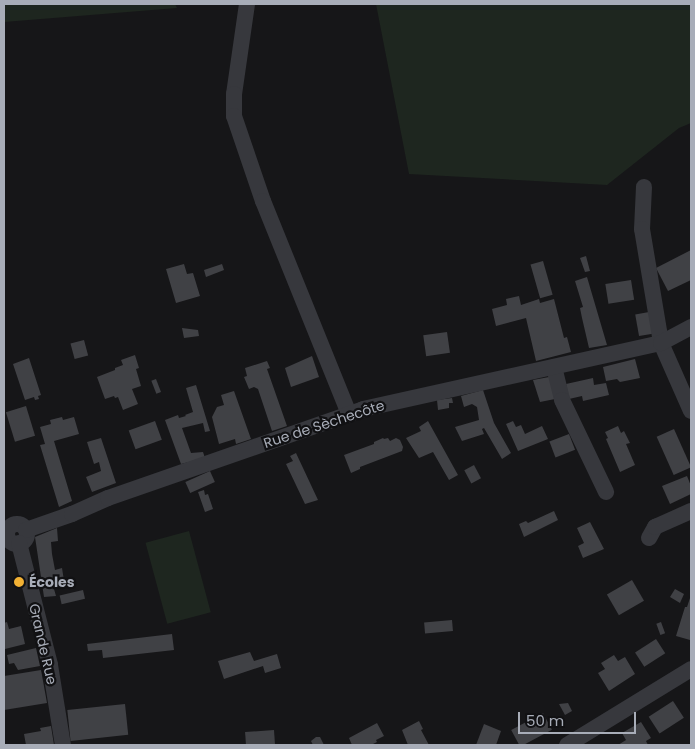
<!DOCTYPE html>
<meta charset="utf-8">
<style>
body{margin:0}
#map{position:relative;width:695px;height:749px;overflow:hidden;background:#161618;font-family:Poppins,sans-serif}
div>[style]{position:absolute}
.green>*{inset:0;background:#1e261f;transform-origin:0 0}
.building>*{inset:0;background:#404145;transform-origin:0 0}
.minor>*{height:16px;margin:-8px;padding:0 8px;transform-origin:8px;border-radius:8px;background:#37383d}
.minor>.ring{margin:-8px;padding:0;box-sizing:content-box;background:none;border:16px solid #37383d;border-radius:50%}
.dots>*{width:14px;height:14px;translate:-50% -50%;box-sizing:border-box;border:2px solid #111113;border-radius:50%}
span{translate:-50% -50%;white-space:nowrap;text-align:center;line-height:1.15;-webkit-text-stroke:4.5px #111113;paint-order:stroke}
.street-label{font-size:14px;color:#a8adb8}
.poi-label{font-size:14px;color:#a8adb8;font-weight:700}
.left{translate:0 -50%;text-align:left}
.frame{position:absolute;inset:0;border:5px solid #a8adb8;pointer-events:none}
.scale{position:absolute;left:518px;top:712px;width:118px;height:22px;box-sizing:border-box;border:2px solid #a8adb8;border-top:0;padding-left:6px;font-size:15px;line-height:18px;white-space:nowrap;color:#a8adb8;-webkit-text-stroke:4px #111113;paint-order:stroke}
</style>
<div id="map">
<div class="green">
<div style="clip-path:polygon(4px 4px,175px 4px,177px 8px,4px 22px)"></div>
<div style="clip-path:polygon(376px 4px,691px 4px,691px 123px,679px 128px,607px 185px,409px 174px)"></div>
<div style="left:189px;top:531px;width:84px;height:45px;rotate:75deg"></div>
</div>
<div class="building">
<div style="clip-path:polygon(691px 250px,691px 280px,668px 291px,656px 268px)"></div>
<div style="clip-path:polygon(586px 256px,590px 271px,585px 272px,580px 258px)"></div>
<div style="left:543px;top:261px;width:35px;height:13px;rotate:74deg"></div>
<div style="clip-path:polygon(184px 264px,187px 274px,193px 273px,200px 296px,176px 303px,166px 269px)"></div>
<div style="clip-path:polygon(222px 264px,224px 270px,206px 277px,204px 270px)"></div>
<div style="clip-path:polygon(587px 277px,607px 345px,589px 348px,582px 318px,580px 308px,583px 307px,575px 281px)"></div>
<div style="left:631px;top:280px;width:20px;height:26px;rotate:81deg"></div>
<div style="clip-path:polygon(519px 296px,521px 305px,539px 299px,540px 303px,554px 299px,564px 338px,567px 337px,571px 352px,536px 361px,526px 318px,496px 326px,492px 309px,507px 305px,506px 299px)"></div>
<div style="left:649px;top:312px;width:22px;height:14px;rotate:80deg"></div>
<div style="clip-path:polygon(182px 328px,198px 330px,199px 336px,184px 338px)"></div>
<div style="left:447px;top:332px;width:21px;height:24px;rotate:82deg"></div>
<div style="left:84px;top:340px;width:16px;height:14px;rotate:75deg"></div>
<div style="clip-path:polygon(135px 355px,139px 368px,136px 369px,141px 386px,132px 389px,138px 404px,123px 410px,118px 397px,115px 398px,114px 396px,105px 399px,97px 377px,115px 370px,115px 368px,123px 365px,121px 360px)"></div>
<div style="clip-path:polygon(312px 356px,319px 377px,291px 387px,285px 368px)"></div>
<div style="clip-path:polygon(29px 358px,41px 395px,38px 396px,39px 399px,35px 400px,34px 397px,25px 400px,13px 364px)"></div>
<div style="clip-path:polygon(635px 359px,640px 378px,620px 382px,617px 379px,606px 381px,603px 367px)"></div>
<div style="clip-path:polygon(267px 361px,270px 368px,267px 369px,287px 426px,272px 431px,258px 389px,254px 387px,249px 389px,244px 377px,247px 376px,245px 368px)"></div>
<div style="clip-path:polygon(549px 377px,555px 399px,540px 402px,533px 380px)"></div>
<div style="clip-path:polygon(593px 378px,594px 385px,606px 383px,609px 395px,583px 401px,582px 396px,569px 399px,566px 384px)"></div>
<div style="left:156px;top:379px;width:14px;height:5px;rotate:69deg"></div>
<div style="clip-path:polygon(196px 385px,210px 431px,205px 432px,203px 423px,182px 428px,191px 453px,203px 452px,205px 458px,181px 464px,165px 420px,178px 415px,179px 418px,186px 416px,185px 415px,193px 412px,186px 388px)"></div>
<div style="clip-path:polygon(483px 390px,494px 423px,511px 453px,502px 459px,484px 428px,482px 429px,484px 434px,462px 441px,455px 427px,479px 420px,477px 407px,472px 404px,464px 407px,461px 396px)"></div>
<div style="clip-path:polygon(234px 391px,251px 439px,236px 444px,235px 439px,219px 444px,212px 417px,217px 407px,224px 405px,221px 395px)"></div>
<div style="clip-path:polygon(452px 398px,453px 403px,449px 403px,449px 408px,438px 410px,437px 400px)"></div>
<div style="left:26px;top:406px;width:31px;height:21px;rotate:73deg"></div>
<div style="clip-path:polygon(62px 417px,63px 420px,74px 417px,79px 434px,54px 441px,72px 501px,59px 507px,40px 445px,45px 444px,40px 427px,51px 424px,50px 420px)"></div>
<div style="left:155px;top:421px;width:20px;height:28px;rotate:70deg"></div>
<div style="clip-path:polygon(428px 421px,458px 475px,449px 480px,433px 452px,419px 458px,406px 438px,421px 431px,419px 427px)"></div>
<div style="clip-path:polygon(513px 421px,516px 427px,521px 425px,525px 434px,542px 426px,548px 439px,518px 451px,506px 424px)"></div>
<div style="clip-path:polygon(618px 426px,621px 433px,624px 431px,630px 443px,626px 444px,635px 465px,620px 472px,606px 439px,608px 438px,605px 432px)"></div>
<div style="left:674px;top:429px;width:42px;height:19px;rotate:66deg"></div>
<div style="left:569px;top:434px;width:17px;height:21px;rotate:69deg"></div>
<div style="clip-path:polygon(101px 438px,116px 483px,92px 492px,86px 477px,101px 471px,99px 462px,94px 464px,87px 442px)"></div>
<div style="clip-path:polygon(383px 438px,384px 439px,388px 438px,390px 441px,396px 438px,400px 440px,403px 447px,402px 451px,360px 467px,360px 469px,351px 473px,344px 455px,374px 444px,374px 442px)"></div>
<div style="clip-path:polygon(296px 453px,318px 500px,305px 504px,286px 464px,293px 461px,290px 456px)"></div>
<div style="left:474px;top:465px;width:15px;height:11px;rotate:62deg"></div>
<div style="left:210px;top:471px;width:12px;height:27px;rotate:66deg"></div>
<div style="clip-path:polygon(687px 476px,691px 486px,691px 494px,670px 504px,662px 486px)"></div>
<div style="clip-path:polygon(204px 490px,205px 495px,208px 494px,213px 509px,205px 512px,198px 492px)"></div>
<div style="clip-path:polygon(554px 511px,558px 520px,524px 537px,519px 524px,526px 521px,528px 523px)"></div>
<div style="clip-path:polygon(590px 522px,604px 549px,583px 558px,578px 546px,584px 543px,577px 528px)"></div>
<div style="clip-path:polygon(57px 528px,58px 541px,51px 542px,52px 554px,55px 570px,62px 568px,65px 587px,54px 589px,56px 596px,44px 597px,35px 537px)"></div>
<div style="left:632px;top:580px;width:24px;height:29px;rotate:60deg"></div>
<div style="clip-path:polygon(675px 589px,684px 594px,680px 603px,670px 597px)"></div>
<div style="left:83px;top:590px;width:9px;height:24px;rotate:77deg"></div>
<div style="clip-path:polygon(691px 595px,691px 635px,690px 640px,676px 636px,685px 607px,687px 607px)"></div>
<div style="left:452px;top:620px;width:11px;height:28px;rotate:85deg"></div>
<div style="clip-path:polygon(7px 622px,9px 629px,21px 626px,25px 644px,5px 649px,4px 623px)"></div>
<div style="left:661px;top:622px;width:12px;height:5px;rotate:70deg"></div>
<div style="clip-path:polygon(172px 634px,174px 650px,103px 658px,102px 650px,88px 651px,87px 644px)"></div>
<div style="left:656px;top:639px;width:17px;height:25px;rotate:57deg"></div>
<div style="clip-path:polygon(36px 648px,40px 666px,18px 670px,14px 663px,9px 664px,7px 655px)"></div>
<div style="clip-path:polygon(250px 652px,254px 661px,277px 654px,281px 668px,265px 673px,263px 666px,224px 679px,218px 661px)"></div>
<div style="clip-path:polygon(614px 655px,618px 661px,625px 657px,635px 674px,609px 691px,598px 673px,605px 669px,601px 663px)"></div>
<div style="clip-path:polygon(41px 670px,47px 703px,4px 710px,4px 676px)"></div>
<div style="left:673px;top:701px;width:20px;height:29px;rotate:57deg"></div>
<div style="clip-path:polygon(568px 703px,572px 711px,565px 715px,559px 704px)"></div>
<div style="left:125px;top:704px;width:31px;height:58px;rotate:84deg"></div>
<div style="left:543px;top:713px;width:19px;height:36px;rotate:62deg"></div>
<div style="clip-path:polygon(419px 721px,423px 729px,421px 730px,429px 745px,408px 745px,402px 730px)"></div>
<div style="clip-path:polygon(641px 722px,651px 738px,646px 741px,648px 745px,618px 745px,626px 740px,622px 733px)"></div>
<div style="clip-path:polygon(377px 723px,384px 736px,376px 740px,377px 742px,371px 745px,352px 745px,349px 738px)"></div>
<div style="clip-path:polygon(484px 724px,501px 731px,496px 745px,476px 745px)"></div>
<div style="clip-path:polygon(51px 726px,54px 745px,26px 745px,24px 734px,41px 731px,40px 728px)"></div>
<div style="left:274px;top:730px;width:15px;height:29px;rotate:86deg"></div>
<div style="clip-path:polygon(316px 737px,320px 737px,324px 745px,313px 745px,311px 741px)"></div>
</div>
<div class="minor">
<div style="left:247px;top:4px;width:91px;rotate:98.2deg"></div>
<div style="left:234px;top:94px;width:22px;rotate:90deg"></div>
<div style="left:234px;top:116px;width:90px;rotate:71.2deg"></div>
<div style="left:263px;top:201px;width:230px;rotate:68deg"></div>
<div style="left:644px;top:187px;width:42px;rotate:92.7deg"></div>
<div style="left:642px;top:229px;width:116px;rotate:80.5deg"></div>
<div style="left:661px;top:343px;width:74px;rotate:66.2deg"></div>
<div style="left:554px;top:367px;width:34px;rotate:76deg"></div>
<div style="left:562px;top:400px;width:102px;rotate:64.4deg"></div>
<div class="ring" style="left:7px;top:524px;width:4px;height:4px"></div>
<div style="left:26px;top:530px;width:49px;rotate:-19.2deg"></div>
<div style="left:72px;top:514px;width:39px;rotate:-24deg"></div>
<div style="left:108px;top:498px;width:270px;rotate:-19.2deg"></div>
<div style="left:363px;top:409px;width:305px;rotate:-12.5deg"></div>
<div style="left:661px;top:343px;width:34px;rotate:-28deg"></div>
<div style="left:649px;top:538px;width:13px;rotate:-61deg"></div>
<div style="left:655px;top:527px;width:39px;rotate:-24deg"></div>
<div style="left:19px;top:543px;width:126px;rotate:75.7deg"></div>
<div style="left:50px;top:665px;width:81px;rotate:80.8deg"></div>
<div style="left:567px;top:745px;width:145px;rotate:-31.5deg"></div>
</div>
<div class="dots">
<div style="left:19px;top:582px;background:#f2b134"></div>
</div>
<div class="street-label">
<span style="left:324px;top:424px;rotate:-18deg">Rue de Sèchecôte</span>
<span style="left:43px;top:644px;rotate:77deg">Grande Rue</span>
</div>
<div class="poi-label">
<span class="left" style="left:29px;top:582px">Écoles</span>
</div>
<div class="frame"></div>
<div class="scale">50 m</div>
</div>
